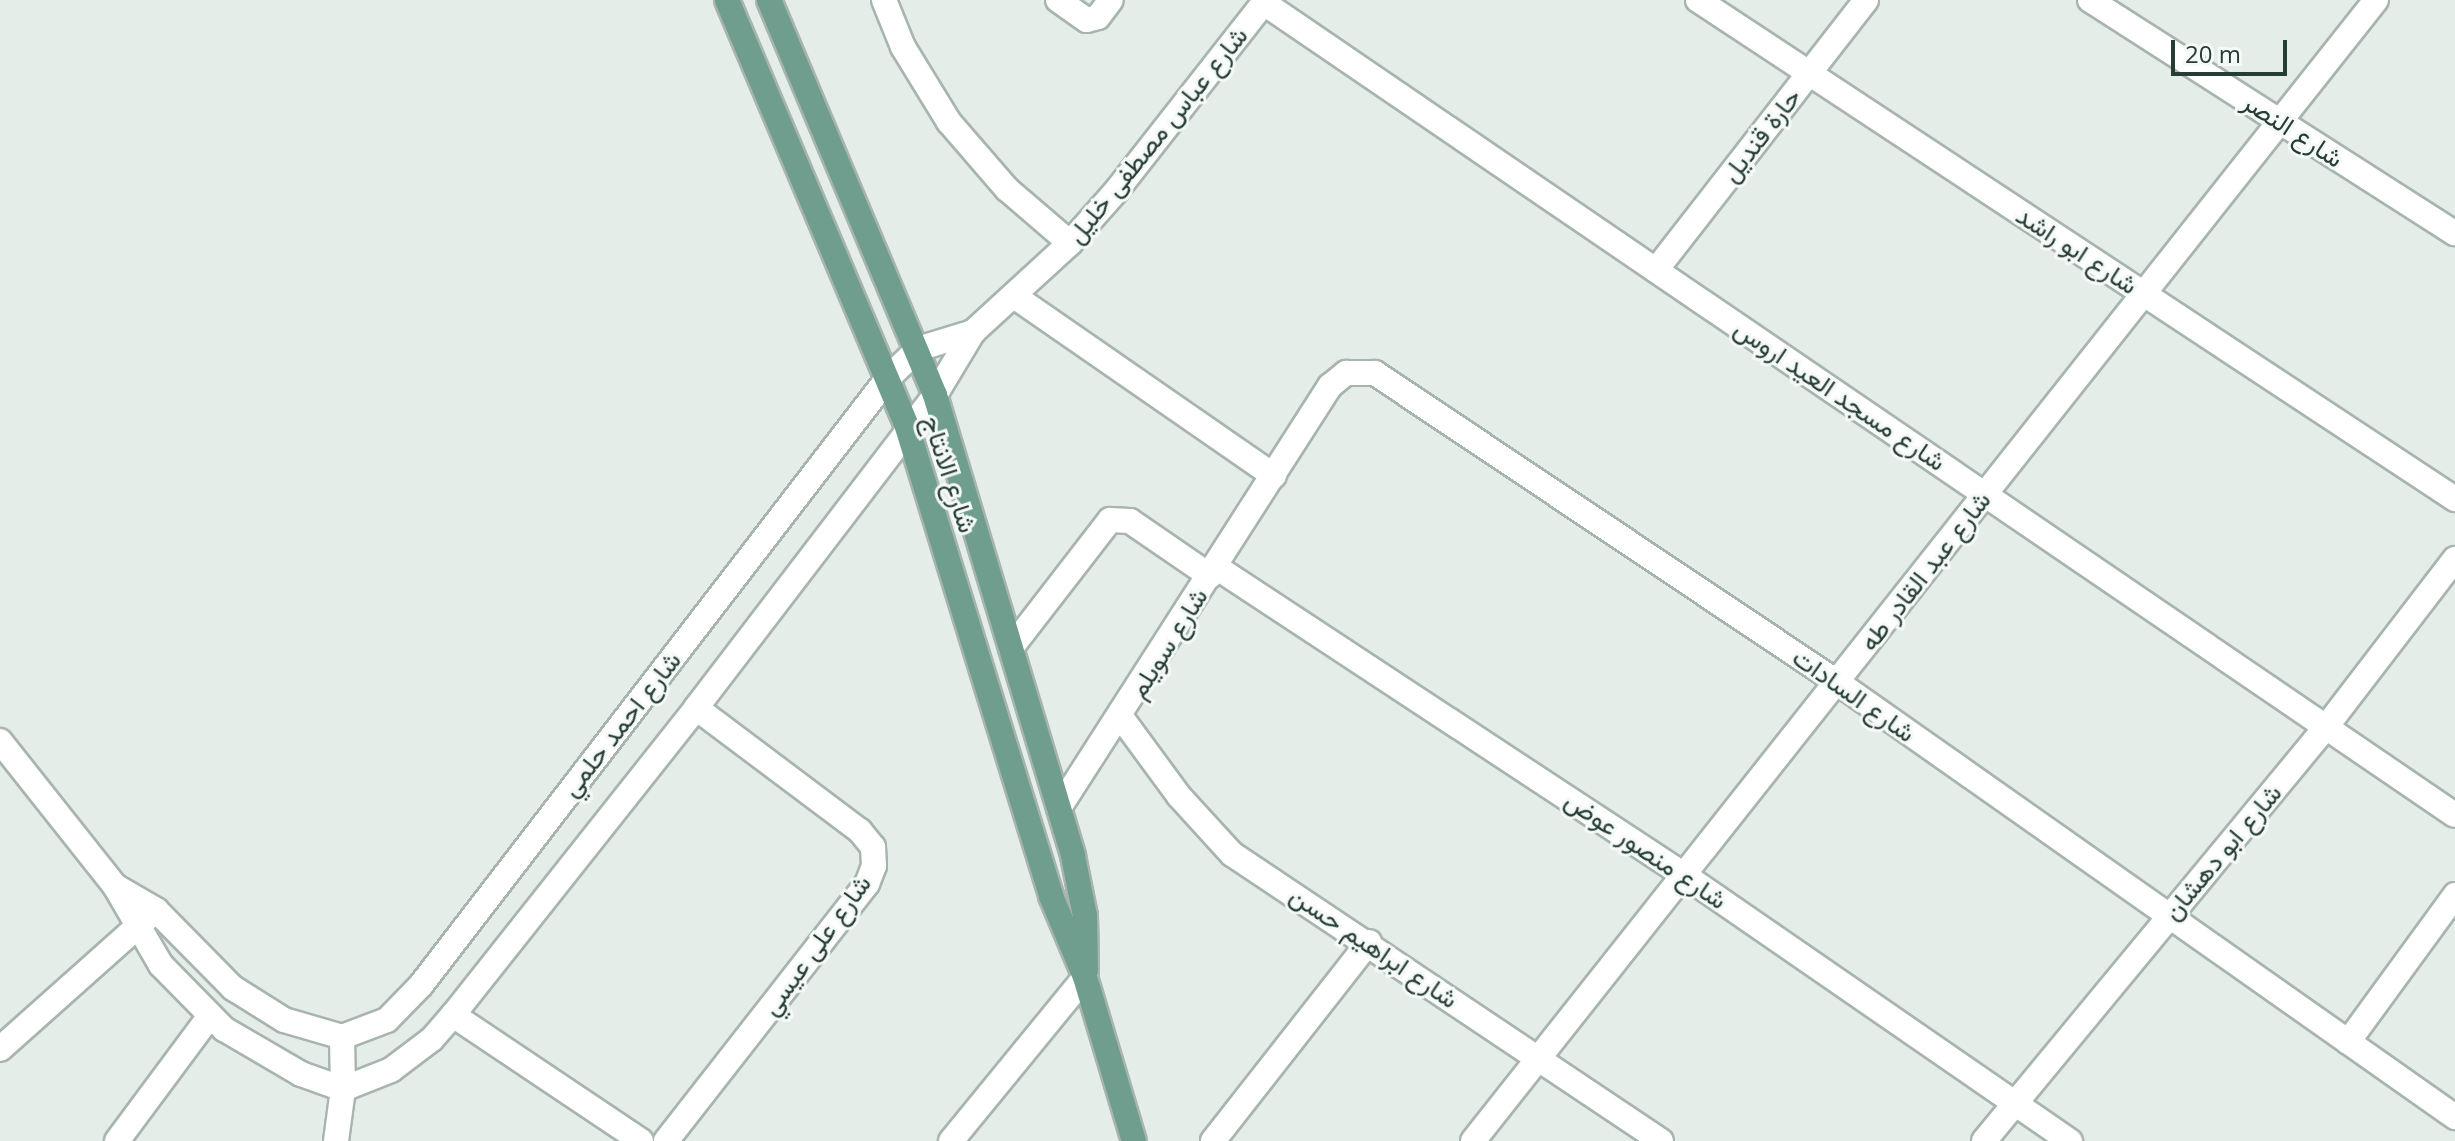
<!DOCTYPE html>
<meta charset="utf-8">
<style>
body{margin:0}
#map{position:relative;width:2455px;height:1141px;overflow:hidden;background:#e5ede9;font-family:"Open Sans",Vazirmatn,sans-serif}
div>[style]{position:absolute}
.roads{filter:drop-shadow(2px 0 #a8b5af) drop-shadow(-2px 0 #a8b5af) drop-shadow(0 2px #a8b5af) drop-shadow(0 -2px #a8b5af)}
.street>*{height:24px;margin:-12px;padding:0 12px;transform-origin:12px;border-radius:12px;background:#fff}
.primary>*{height:24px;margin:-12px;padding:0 12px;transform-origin:12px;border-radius:12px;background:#6f9d8e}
span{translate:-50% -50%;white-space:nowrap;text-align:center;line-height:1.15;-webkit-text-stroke:6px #f5f9f7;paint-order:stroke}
.street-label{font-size:26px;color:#263d35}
.scale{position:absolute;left:2171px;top:40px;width:116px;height:36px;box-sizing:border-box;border:4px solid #263d35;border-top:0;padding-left:10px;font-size:24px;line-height:28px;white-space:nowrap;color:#263d35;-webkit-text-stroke:6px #f5f9f7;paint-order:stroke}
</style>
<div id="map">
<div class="roads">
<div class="street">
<div style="left:884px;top:0;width:51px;rotate:68deg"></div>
<div style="left:903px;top:47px;width:88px;rotate:58.5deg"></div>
<div style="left:949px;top:122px;width:89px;rotate:49.1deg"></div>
<div style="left:1007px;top:189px;width:83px;rotate:40.6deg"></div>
<div style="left:1058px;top:0;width:35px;rotate:35deg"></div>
<div style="left:1087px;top:20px;width:11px;rotate:-15deg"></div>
<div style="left:1098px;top:17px;width:21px;rotate:-53deg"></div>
<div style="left:1698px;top:0;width:907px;rotate:33.39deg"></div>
<div style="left:2090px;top:0;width:433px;rotate:32.6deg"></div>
<div style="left:1264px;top:3px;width:1441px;rotate:34.29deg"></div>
<div style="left:1656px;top:270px;width:342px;rotate:-52.1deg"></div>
<div style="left:1014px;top:296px;width:316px;rotate:34.7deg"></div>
<div style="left:1216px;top:567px;width:560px;rotate:33.35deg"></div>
<div style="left:1684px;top:875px;width:469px;rotate:34.6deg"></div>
<div style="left:1011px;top:648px;width:162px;rotate:-52.3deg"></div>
<div style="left:1110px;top:520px;width:20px;rotate:3deg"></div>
<div style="left:1130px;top:521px;width:97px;rotate:34.5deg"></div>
<div style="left:1121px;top:717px;width:98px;rotate:53.7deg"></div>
<div style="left:1179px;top:796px;width:79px;rotate:47.6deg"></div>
<div style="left:1232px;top:854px;width:516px;rotate:33.78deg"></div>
<div style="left:0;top:741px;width:185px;rotate:51.6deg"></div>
<div style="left:115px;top:886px;width:91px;rotate:59.8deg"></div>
<div style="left:161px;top:965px;width:90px;rotate:45.5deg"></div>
<div style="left:224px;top:1029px;width:89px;rotate:30.3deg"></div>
<div style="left:301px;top:1074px;width:45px;rotate:19.7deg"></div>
<div style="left:343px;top:1089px;width:52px;rotate:-21.6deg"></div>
<div style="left:391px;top:1070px;width:51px;rotate:-37.1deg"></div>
<div style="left:432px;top:1039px;width:32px;rotate:-49deg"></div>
<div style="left:453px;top:1015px;width:392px;rotate:-51.6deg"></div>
<div style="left:696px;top:708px;width:394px;rotate:-52.6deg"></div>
<div style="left:935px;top:395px;width:74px;rotate:-58.9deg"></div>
<div style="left:973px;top:332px;width:132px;rotate:-42.5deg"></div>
<div style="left:1070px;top:243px;width:71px;rotate:-48.4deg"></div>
<div style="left:1117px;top:190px;width:241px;rotate:-51.9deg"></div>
<div style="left:1059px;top:808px;width:502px;rotate:-57.29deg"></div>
<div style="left:1330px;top:386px;width:21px;rotate:-39deg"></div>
<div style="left:1346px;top:373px;width:29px"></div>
<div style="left:1375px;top:373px;width:556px;rotate:33.78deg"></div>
<div style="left:1837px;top:682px;width:756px;rotate:35.14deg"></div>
<div style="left:115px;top:886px;width:48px;rotate:30.3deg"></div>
<div style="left:156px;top:910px;width:110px;rotate:45.4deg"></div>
<div style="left:233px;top:988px;width:60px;rotate:32.1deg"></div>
<div style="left:284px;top:1020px;width:60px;rotate:16.3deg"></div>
<div style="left:342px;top:1037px;width:48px;rotate:-20.7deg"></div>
<div style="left:387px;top:1020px;width:49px;rotate:-45.8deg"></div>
<div style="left:421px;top:985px;width:766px;rotate:-52.43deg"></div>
<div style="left:888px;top:378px;width:42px;rotate:-44deg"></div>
<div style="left:918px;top:349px;width:58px;rotate:-17.2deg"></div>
<div style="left:453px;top:1015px;width:226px;rotate:33.8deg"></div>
<div style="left:2348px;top:1042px;width:182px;rotate:-53.9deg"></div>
<div style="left:0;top:1049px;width:198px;rotate:-41.7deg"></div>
<div style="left:117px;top:1141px;width:156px;rotate:-53.4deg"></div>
<div style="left:336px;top:1141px;width:52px;rotate:-82.3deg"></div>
<div style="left:343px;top:1089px;width:52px;rotate:-91.1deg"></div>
<div style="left:666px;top:1141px;width:326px;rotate:-52deg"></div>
<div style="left:867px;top:884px;width:19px;rotate:-69deg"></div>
<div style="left:874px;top:866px;width:19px;rotate:-93deg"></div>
<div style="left:873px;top:847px;width:21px;rotate:-129deg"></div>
<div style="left:860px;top:831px;width:205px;rotate:-143.1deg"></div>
<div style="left:951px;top:1141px;width:212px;rotate:-50.7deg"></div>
<div style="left:1213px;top:1141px;width:253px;rotate:-51.9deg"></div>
<div style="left:1473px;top:1141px;width:1455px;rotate:-51.64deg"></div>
<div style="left:1984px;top:1141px;width:537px;rotate:-50.44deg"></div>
<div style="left:2326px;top:727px;width:212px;rotate:-52.5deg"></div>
</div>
<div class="primary">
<div style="left:727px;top:0;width:463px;rotate:67.1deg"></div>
<div style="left:907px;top:427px;width:491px;rotate:72.9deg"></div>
<div style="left:1051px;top:896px;width:88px;rotate:67.2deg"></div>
<div style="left:1085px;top:977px;width:171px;rotate:73.4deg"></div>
<div style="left:769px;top:0;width:428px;rotate:67.2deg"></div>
<div style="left:935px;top:395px;width:481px;rotate:73.3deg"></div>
<div style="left:1073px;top:856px;width:61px;rotate:78.7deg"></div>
<div style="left:1085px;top:916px;width:55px;rotate:89deg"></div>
</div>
</div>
<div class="street-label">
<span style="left:2293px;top:130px;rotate:33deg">شارع النصر</span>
<span style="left:1157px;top:135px;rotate:-51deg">شارع عباس مصطفى خليل</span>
<span style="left:1761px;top:135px;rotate:-52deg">حارة قنديل</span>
<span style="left:2077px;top:250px;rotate:33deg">شارع ابو راشد</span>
<span style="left:1840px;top:395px;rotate:34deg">شارع مسجد العيد اروس</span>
<span style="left:950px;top:474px;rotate:72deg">شارع الانتاج</span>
<span style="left:1925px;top:571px;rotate:-52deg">شارع عبد القادر طه</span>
<span style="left:1168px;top:643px;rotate:-58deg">شارع سويلم</span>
<span style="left:1854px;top:695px;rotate:35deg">شارع السادات</span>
<span style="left:621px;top:724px;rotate:-52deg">شارع احمد حلمي</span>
<span style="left:1646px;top:850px;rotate:34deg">شارع منصور عوض</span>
<span style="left:2222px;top:852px;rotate:-50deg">شارع ابو دهشان</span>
<span style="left:816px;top:945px;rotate:-54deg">شارع على عيسي</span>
<span style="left:1374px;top:947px;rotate:34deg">شارع ابراهيم حسن</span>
</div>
<div class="scale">20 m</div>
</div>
